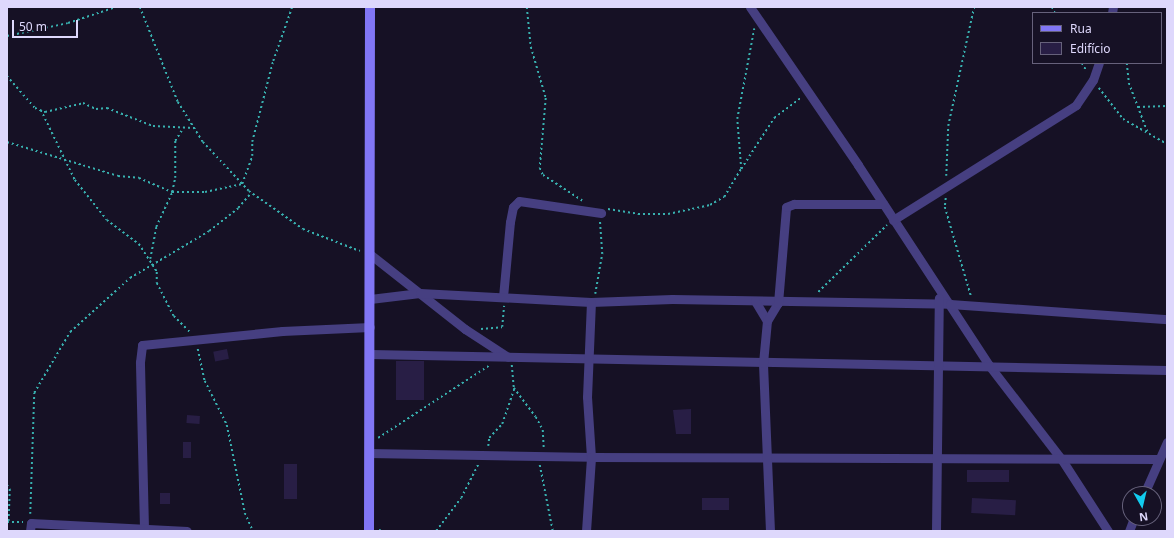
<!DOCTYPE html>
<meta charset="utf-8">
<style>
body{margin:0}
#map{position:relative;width:1174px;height:538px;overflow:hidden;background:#161125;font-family:"Noto Sans",sans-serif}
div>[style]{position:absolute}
.building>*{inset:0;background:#281e45;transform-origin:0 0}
.path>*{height:1.5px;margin-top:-0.75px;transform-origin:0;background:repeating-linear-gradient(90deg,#38b0af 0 2px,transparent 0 5px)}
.street>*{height:9px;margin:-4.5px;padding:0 4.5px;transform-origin:4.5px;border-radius:4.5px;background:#463f81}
.secondary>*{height:10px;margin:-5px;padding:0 5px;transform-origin:5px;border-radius:5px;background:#8176f5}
span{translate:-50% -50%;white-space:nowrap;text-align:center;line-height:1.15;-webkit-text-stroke:4px #161125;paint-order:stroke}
.frame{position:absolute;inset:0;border:8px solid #ded8fc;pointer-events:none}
.legend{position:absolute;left:1032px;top:12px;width:130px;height:52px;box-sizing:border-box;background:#161125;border:1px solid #66617b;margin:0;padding:5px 7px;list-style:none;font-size:12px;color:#ded8fc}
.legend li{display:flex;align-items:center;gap:8px;height:20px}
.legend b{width:20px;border:1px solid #66617b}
.north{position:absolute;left:1122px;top:486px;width:40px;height:40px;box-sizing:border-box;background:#161125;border:1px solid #66617b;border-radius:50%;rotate:172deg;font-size:11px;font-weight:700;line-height:16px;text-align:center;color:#ded8fc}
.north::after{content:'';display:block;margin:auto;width:14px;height:18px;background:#12cbee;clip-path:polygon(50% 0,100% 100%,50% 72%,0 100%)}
.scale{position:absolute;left:12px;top:20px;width:66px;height:18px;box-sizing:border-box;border:2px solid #ded8fc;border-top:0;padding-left:5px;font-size:12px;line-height:14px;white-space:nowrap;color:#ded8fc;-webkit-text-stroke:3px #161125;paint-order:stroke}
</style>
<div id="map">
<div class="building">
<div style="left:227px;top:349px;width:10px;height:14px;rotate:79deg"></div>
<div style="left:396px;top:361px;width:28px;height:39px"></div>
<div style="clip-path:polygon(691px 409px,691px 434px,676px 434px,673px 410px)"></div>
<div style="left:187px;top:415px;width:13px;height:8px;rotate:4deg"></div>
<div style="left:183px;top:442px;width:8px;height:16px"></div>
<div style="left:284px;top:464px;width:13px;height:35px"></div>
<div style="left:967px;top:470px;width:42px;height:12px"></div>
<div style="left:160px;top:493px;width:10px;height:11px"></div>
<div style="left:702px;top:498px;width:27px;height:12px"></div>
<div style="left:972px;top:498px;width:44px;height:15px;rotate:3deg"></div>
</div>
<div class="path">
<div style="left:140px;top:7px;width:102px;rotate:68.2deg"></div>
<div style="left:178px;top:102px;width:47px;rotate:58deg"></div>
<div style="left:203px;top:142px;width:67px;rotate:46.8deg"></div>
<div style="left:249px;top:191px;width:66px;rotate:35.1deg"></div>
<div style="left:303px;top:229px;width:61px;rotate:21.1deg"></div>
<div style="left:527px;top:7px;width:40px;rotate:84.3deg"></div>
<div style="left:531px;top:47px;width:53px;rotate:73.6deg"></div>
<div style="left:546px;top:98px;width:70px;rotate:94.9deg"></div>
<div style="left:540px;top:168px;width:8px;rotate:67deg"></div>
<div style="left:543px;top:175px;width:48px;rotate:33deg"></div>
<div style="left:1052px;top:7px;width:7px;rotate:63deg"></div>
<div style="left:7px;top:36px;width:62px;rotate:-12deg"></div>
<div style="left:68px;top:23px;width:51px;rotate:-18.4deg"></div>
<div style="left:1082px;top:63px;width:8px;rotate:60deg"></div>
<div style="left:1127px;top:63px;width:20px;rotate:84deg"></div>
<div style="left:1129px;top:83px;width:53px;rotate:69.2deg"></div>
<div style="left:7px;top:76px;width:43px;rotate:48.8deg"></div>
<div style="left:35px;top:108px;width:11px;rotate:22deg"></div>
<div style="left:45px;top:112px;width:39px;rotate:-13deg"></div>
<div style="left:83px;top:103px;width:14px;rotate:25deg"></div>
<div style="left:96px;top:109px;width:11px;rotate:-5deg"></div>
<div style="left:107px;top:108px;width:49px;rotate:21.4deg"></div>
<div style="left:153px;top:126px;width:41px;rotate:2.8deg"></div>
<div style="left:1099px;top:88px;width:39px;rotate:52deg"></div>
<div style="left:1123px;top:119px;width:51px;rotate:29.6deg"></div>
<div style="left:1138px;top:107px;width:29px;rotate:-2deg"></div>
<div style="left:41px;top:110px;width:78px;rotate:64.1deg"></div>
<div style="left:75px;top:180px;width:51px;rotate:51.3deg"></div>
<div style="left:107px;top:220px;width:40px;rotate:37deg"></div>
<div style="left:139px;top:244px;width:33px;rotate:57deg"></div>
<div style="left:157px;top:272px;width:11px;rotate:90deg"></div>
<div style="left:157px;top:283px;width:37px;rotate:63deg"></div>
<div style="left:174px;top:316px;width:23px;rotate:45deg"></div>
<div style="left:7px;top:142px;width:116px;rotate:17deg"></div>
<div style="left:118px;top:176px;width:21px;rotate:5deg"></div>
<div style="left:139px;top:178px;width:36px;rotate:23deg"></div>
<div style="left:172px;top:192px;width:33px"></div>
<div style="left:205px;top:192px;width:38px;rotate:-12deg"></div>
<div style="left:242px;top:184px;width:30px;rotate:-70deg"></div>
<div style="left:252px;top:156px;width:14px;rotate:-90deg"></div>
<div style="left:252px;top:142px;width:84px;rotate:-75.5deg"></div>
<div style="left:273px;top:61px;width:57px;rotate:-70.6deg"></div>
<div style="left:741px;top:169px;width:61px;rotate:-57.1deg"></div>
<div style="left:774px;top:118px;width:34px;rotate:-37deg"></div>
<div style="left:946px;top:176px;width:50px;rotate:-87.7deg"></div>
<div style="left:948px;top:126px;width:122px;rotate:-77.7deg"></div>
<div style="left:946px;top:198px;width:9px;rotate:96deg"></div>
<div style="left:945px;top:207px;width:93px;rotate:73.7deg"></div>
<div style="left:608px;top:209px;width:30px;rotate:9deg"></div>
<div style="left:638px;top:214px;width:30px"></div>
<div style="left:668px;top:214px;width:43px;rotate:-12.1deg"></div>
<div style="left:710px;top:205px;width:16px;rotate:-30deg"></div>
<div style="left:724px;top:197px;width:33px;rotate:-59deg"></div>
<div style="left:741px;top:169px;width:50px;rotate:-94.6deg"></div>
<div style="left:737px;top:119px;width:92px;rotate:-79.3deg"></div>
<div style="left:150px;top:259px;width:33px;rotate:-79deg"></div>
<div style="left:156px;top:227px;width:38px;rotate:-65deg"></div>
<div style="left:172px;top:192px;width:14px;rotate:-78deg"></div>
<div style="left:175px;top:178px;width:37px;rotate:-90deg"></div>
<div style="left:175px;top:141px;width:15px;rotate:-58deg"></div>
<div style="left:818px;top:292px;width:96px;rotate:-44.2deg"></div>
<div style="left:595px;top:294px;width:41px;rotate:-80.1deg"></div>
<div style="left:602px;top:254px;width:32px;rotate:-94deg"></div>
<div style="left:481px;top:329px;width:21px;rotate:-5deg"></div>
<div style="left:502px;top:327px;width:21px;rotate:-85deg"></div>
<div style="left:198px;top:349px;width:33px;rotate:78deg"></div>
<div style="left:205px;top:381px;width:49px;rotate:63.4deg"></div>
<div style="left:227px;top:425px;width:90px;rotate:78.4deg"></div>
<div style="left:245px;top:513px;width:20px;rotate:66deg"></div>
<div style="left:512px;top:365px;width:23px;rotate:85deg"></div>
<div style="left:514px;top:388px;width:36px;rotate:53deg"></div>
<div style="left:536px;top:417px;width:15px;rotate:62deg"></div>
<div style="left:543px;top:430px;width:18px;rotate:87deg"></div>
<div style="left:378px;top:438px;width:134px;rotate:-33.1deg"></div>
<div style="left:488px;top:446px;width:8px;rotate:-83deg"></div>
<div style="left:489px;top:438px;width:19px;rotate:-47deg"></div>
<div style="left:502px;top:424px;width:37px;rotate:-71deg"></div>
<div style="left:540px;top:465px;width:67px;rotate:78.9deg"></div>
<div style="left:7px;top:485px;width:5px;rotate:53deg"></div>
<div style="left:10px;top:489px;width:33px;rotate:92deg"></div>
<div style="left:30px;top:514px;width:121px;rotate:-88.1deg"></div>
<div style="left:34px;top:393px;width:71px;rotate:-59.5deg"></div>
<div style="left:70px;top:332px;width:81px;rotate:-42deg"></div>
<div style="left:130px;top:278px;width:92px;rotate:-30.7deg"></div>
<div style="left:209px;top:231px;width:37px;rotate:-38deg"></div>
<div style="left:238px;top:208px;width:20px;rotate:-49deg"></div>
<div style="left:7px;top:522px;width:16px"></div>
<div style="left:379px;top:530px;width:4px;rotate:14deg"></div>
<div style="left:436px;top:531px;width:41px;rotate:-52.9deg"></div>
<div style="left:461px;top:498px;width:38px;rotate:-63deg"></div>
</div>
<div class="street">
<div style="left:750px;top:7px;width:191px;rotate:55.6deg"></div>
<div style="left:858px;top:165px;width:238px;rotate:56.8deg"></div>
<div style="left:988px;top:364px;width:121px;rotate:52.4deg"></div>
<div style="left:1062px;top:460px;width:85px;rotate:57.1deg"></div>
<div style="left:1112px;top:13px;width:6px;rotate:-81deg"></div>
<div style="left:893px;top:220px;width:216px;rotate:-32.1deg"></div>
<div style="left:1076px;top:105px;width:30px;rotate:-56deg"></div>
<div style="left:1093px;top:80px;width:18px;rotate:-71deg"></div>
<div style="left:371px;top:255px;width:120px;rotate:38.2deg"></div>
<div style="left:465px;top:329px;width:51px;rotate:33.1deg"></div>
<div style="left:503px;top:297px;width:75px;rotate:-84.7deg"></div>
<div style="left:510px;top:222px;width:15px;rotate:-79deg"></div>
<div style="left:513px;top:207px;width:8px;rotate:-45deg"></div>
<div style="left:519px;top:201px;width:83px;rotate:8.3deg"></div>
<div style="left:370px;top:299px;width:50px;rotate:-6.8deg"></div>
<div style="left:420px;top:293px;width:171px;rotate:3deg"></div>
<div style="left:591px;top:302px;width:81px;rotate:-2.1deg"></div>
<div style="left:672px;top:299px;width:278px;rotate:1deg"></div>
<div style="left:950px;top:304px;width:218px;rotate:4deg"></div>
<div style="left:755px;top:301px;width:23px;rotate:59deg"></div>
<div style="left:370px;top:354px;width:797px;rotate:1.15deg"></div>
<div style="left:369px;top:453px;width:222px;rotate:1deg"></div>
<div style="left:591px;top:457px;width:60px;rotate:-93.8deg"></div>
<div style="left:587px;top:397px;width:95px;rotate:-87.6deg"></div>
<div style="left:1144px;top:494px;width:57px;rotate:-66.1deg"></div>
<div style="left:144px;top:528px;width:166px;rotate:-91.4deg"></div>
<div style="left:140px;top:362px;width:17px;rotate:-83deg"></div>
<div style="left:142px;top:345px;width:141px;rotate:-5.7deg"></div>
<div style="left:282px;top:331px;width:88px;rotate:-2.6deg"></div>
<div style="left:30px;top:531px;width:8px;rotate:-83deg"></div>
<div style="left:31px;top:523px;width:156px;rotate:2.9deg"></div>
<div style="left:586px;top:531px;width:74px;rotate:-86.1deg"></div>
<div style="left:591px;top:457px;width:568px;rotate:0.2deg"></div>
<div style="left:770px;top:531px;width:168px;rotate:-92.4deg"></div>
<div style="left:763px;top:363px;width:42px;rotate:-84.6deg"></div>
<div style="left:767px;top:321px;width:21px;rotate:-59deg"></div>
<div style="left:778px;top:303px;width:96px;rotate:-85.2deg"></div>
<div style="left:786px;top:207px;width:9px;rotate:-21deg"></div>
<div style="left:794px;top:204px;width:89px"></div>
<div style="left:936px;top:531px;width:233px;rotate:-89.3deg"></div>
<div style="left:1129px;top:531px;width:14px;rotate:-69deg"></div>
</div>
<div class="secondary">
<div style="left:369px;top:531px;width:524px;rotate:-89.89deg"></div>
</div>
<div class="frame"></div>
<ul class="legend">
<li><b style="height:5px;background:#8176f5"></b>Rua</li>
<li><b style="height:11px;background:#281e45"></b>Edifício</li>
</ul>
<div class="north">N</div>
<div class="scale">50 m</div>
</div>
